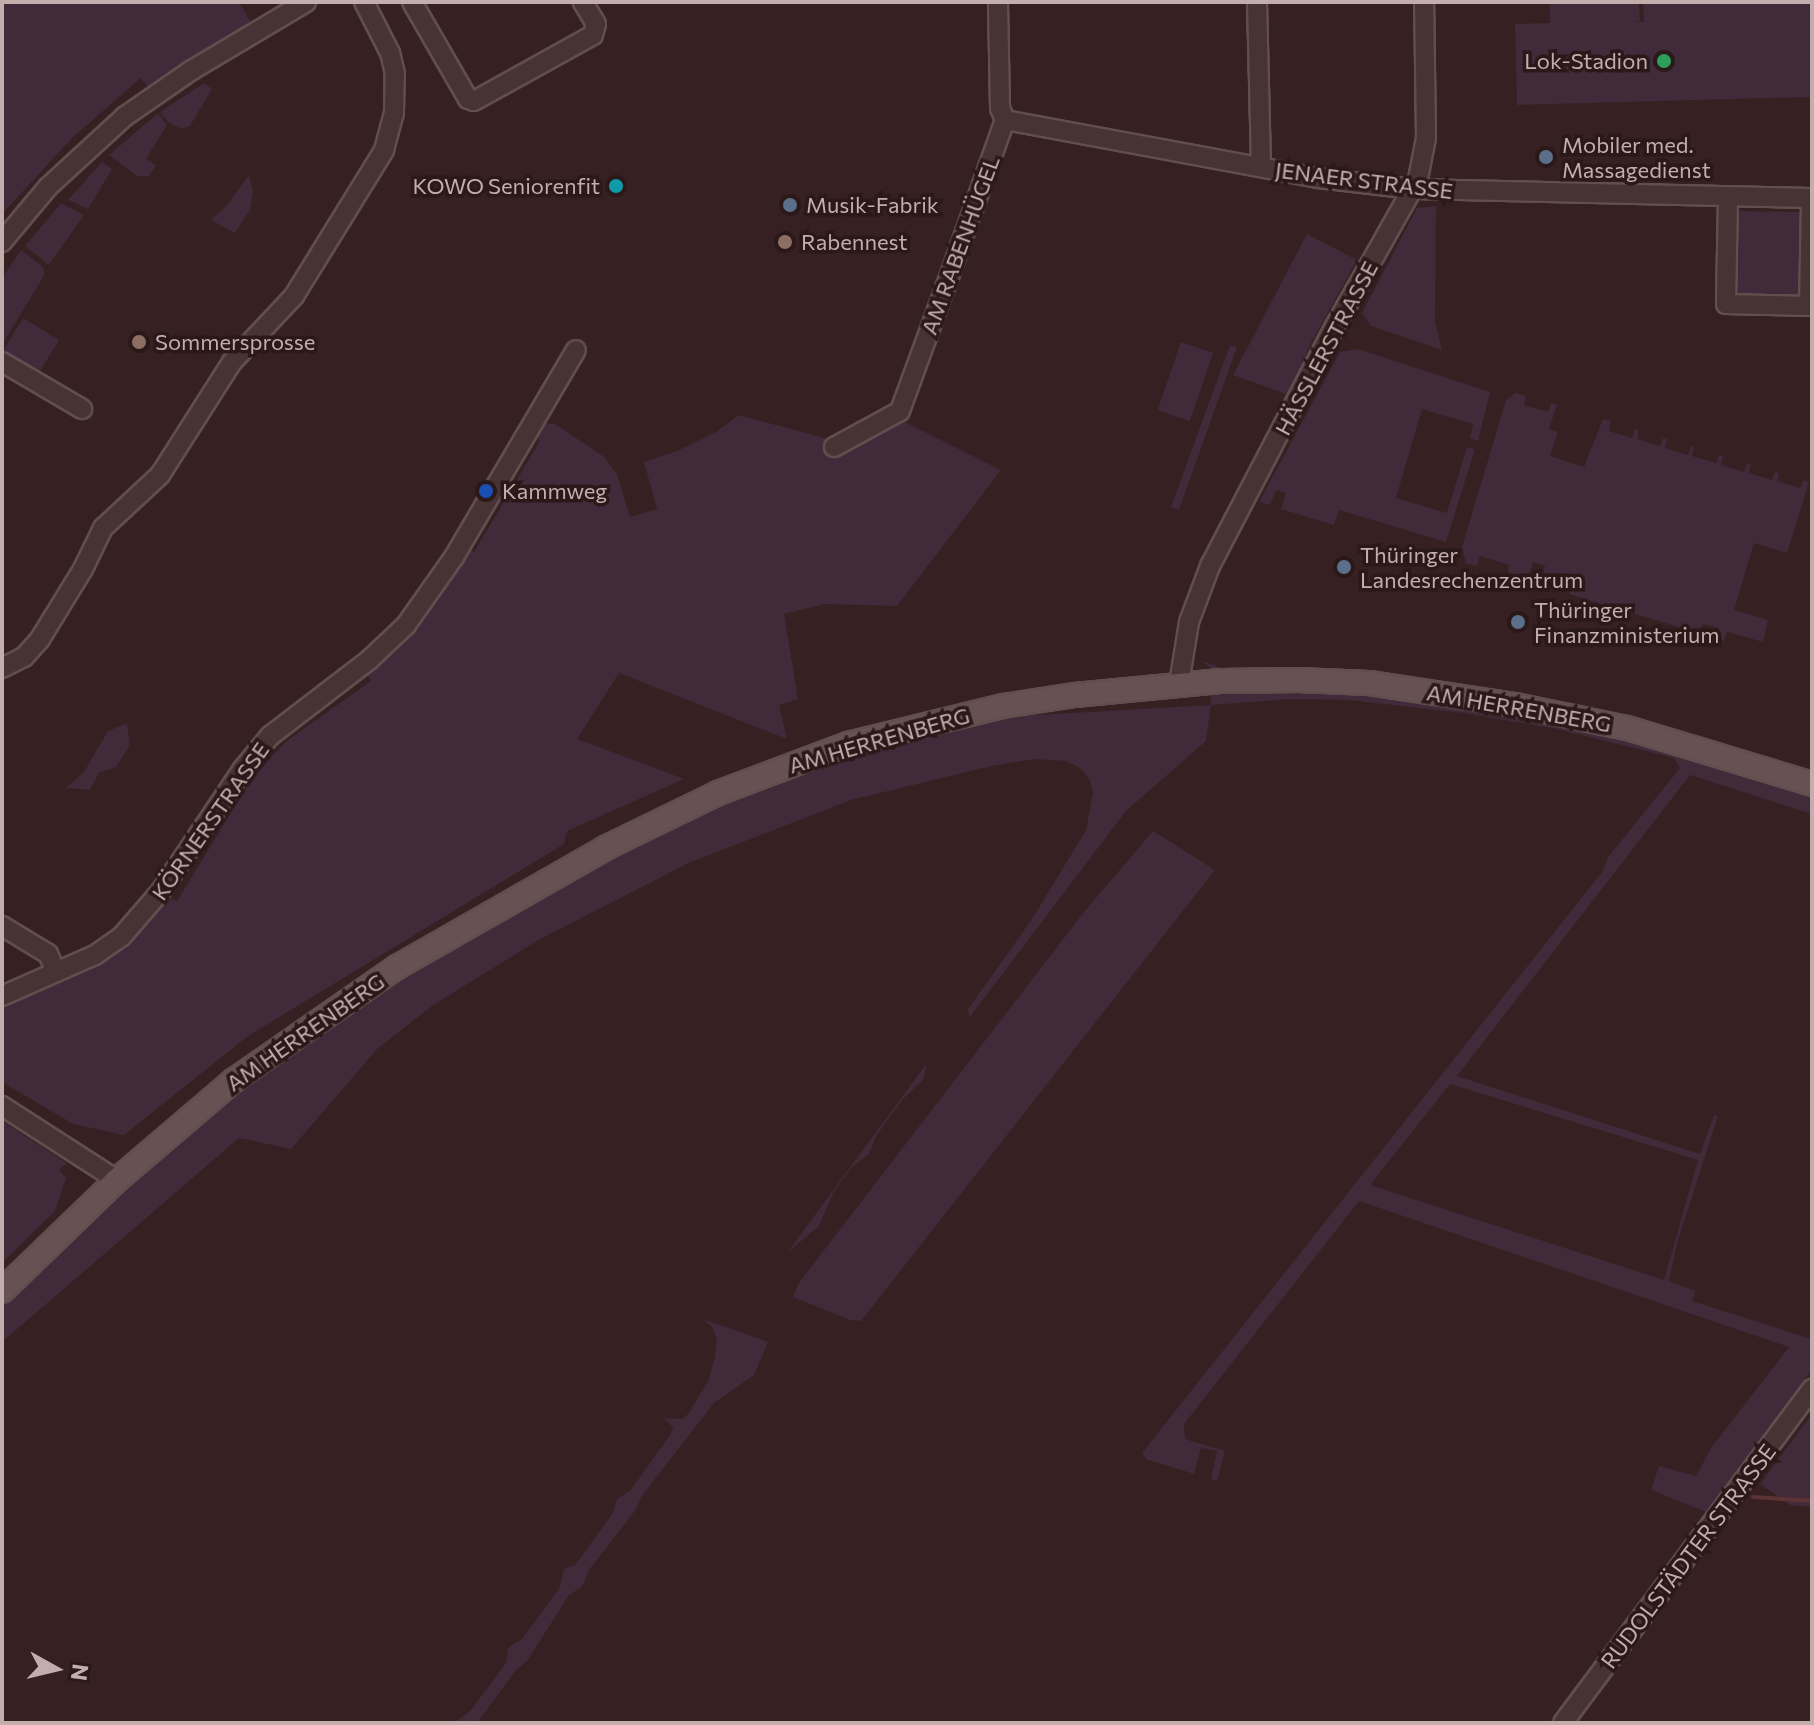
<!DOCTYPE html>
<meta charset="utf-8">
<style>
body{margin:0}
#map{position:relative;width:1814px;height:1725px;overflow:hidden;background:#362021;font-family:Commissioner,sans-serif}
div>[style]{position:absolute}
.green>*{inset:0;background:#412a39;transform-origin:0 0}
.stream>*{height:4px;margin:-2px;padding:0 2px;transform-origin:2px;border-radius:2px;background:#5e3335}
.roads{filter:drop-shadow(2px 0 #624e4e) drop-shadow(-2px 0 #624e4e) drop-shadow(0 2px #624e4e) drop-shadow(0 -2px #624e4e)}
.minor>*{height:18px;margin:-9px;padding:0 9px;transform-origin:9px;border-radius:9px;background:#473334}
.major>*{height:22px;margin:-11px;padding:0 11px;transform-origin:11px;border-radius:11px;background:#675152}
.dots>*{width:22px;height:22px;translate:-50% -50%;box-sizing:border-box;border:4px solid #2b1919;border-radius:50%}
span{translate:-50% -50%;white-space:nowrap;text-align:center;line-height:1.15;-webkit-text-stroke:7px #2b1919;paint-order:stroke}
.poi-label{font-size:22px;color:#c4adad}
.right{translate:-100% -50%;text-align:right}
.left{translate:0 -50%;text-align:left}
.street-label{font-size:22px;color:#c4adad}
.frame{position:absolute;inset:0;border:4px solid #c4adad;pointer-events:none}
.north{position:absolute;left:16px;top:1629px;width:80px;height:80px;-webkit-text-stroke:6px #2b1919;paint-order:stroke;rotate:98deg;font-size:22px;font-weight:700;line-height:32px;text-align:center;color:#c4adad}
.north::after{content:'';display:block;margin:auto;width:28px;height:36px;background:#c4adad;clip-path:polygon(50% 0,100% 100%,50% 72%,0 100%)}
</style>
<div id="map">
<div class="green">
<div style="clip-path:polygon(2px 2px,239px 2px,252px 24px,149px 88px,141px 78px,73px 137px,2px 214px)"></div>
<div style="clip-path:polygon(1550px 2px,1639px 2px,1640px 21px,1634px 22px,1644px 22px,1643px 2px,1812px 2px,1812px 97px,1517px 105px,1515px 24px,1550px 23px)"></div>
<div style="clip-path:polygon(204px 83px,212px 89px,190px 126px,181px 129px,168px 122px,160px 112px)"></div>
<div style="clip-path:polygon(158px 113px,167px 125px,146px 159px,156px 165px,149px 176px,137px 176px,109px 155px)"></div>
<div style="clip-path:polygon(102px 162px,112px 169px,88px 209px,68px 200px)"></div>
<div style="clip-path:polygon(249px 175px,253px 192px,250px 210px,235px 233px,211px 220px,228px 204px)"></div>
<div style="clip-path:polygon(61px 203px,84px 215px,49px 265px,25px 246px)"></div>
<div style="clip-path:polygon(1436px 206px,1435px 321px,1442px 350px,1371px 326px,1362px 313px,1417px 208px)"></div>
<div style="left:1733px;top:211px;width:73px;height:86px;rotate:1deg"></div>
<div style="clip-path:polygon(1307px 234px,1357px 260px,1310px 345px,1289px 395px,1233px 375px)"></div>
<div style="clip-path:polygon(21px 250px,43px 267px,45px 274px,2px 345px,2px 278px)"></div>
<div style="left:23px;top:318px;width:42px;height:44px;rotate:31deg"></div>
<div style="left:1181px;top:342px;width:34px;height:72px;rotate:19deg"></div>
<div style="clip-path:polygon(1230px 345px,1237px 347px,1179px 510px,1171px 507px)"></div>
<div style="clip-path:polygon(1358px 349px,1490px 392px,1478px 441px,1470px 438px,1473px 424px,1422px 409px,1396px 498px,1447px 513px,1467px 447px,1475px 449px,1446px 542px,1339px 510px,1334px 525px,1281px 509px,1286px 493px,1277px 490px,1269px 505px,1259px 502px,1340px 352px)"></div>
<div style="clip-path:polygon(1516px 393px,1526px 396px,1524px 405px,1548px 412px,1551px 403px,1557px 405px,1549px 429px,1558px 432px,1550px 456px,1584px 467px,1603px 419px,1611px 421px,1609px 431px,1632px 438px,1635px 429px,1639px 430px,1637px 439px,1660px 446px,1663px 438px,1667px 439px,1665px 448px,1688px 455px,1691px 446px,1694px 447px,1692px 456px,1716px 463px,1719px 455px,1723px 456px,1721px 465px,1744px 472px,1747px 463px,1751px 464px,1749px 473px,1772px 480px,1775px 472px,1779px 473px,1777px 481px,1800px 488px,1803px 480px,1809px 482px,1787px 553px,1754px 543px,1734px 610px,1768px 620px,1763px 642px,1727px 632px,1724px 641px,1717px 638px,1719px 628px,1703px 624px,1699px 633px,1569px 594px,1572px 584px,1543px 575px,1545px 566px,1533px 562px,1527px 581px,1507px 575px,1509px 565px,1480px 556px,1477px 566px,1466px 563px,1462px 547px,1506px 400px)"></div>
<div style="clip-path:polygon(739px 415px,854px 446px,899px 419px,1001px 470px,897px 606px,825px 604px,784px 614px,798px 699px,779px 705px,787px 739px,619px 673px,577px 739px,684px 779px,567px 831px,564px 844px,248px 1036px,124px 1135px,73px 1124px,2px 1082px,2px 1004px,41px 982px,166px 895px,177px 901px,248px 785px,271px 757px,288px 740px,371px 681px,365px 671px,466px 548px,474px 552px,540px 441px,533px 436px,539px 427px,545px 423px,555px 424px,603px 456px,617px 474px,630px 517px,657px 509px,644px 462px,677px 451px,716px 432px)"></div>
<div style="clip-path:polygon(1200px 660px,1222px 668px,1345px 669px,1400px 675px,1578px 704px,1702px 736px,1812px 771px,1812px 776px,1706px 743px,1215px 671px)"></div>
<div style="clip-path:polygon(evenodd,1288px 690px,1409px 696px,1627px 737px,1812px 793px,1812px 814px,1690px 775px,1457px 1076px,1700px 1154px,1714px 1115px,1718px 1116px,1677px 1243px,1669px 1281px,1695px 1291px,1692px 1301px,1811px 1339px,1812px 1369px,1706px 1512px,1651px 1490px,1659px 1466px,1696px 1476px,1711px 1448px,1789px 1347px,1359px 1201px,1184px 1424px,1185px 1439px,1225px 1451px,1217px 1481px,1211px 1479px,1217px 1451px,1201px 1448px,1194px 1474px,1146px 1459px,1142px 1453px,1602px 872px,1609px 856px,1680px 768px,1674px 758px,1557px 729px,1464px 713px,1349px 700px,1291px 699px,1211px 705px,1206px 741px,1126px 811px,969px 1018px,968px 1009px,1032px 919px,1086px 830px,1093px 793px,1090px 780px,1080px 768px,1066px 761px,1035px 759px,996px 765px,851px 800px,691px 862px,538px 940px,432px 1006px,377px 1049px,291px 1149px,239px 1138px,2px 1342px,2px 1306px,194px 1126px,261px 1070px,467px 933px,677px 821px,807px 766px,943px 729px,1019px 716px,1210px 705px,1211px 695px,1288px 690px,1450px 1084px,1698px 1160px,1664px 1280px,1370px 1185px,1450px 1084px)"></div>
<div style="clip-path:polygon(127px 723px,130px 745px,116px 767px,99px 773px,90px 790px,66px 788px,84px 772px,108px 731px)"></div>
<div style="clip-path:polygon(1153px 831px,1215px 870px,861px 1321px,850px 1320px,793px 1297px,798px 1284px,1084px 912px)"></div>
<div style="clip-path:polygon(927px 1063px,923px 1080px,903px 1099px,876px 1136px,869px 1154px,853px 1166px,833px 1193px,819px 1226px,787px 1253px)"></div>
<div style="clip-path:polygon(2px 1121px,67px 1163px,59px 1170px,66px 1178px,55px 1211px,2px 1263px)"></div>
<div style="clip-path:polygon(703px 1319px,768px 1342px,754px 1375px,714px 1403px,644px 1493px,634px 1512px,589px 1570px,582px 1587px,569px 1595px,527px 1661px,516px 1670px,477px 1723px,454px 1723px,471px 1710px,506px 1663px,508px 1648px,522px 1639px,559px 1589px,564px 1569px,575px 1565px,613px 1513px,617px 1499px,630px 1491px,671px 1434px,673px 1427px,663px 1418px,683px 1419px,689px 1413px,709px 1379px,715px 1357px,717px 1339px,712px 1327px)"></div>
<div style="clip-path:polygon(1812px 1414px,1812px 1507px,1790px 1505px,1760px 1484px)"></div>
</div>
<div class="stream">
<div style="left:1753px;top:1497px;width:59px;rotate:3.9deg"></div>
</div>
<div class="roads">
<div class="minor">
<div style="left:412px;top:2px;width:112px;rotate:60deg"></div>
<div style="left:468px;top:99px;width:6px;rotate:18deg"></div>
<div style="left:474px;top:101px;width:136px;rotate:-29deg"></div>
<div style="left:593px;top:35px;width:11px;rotate:-75deg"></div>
<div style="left:596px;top:24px;width:26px;rotate:-121deg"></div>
<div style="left:1257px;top:2px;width:165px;rotate:88.6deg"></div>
<div style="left:1005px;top:120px;width:318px;rotate:10.5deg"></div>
<div style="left:1318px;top:178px;width:96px;rotate:6.6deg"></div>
<div style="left:1413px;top:189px;width:399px;rotate:1.3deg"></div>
<div style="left:1728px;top:197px;width:107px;rotate:91.1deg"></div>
<div style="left:1726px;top:304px;width:83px;rotate:1.4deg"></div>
<div style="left:1809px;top:306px;width:108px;rotate:-88.9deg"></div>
<div style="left:2px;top:242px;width:72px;rotate:-50.1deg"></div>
<div style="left:48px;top:187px;width:103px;rotate:-42.6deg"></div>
<div style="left:124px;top:117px;width:83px;rotate:-34.7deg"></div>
<div style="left:192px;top:70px;width:133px;rotate:-30.8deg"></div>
<div style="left:2px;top:362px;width:93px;rotate:30.4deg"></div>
<div style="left:834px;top:447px;width:75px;rotate:-28.6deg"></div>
<div style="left:900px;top:411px;width:143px;rotate:-69.9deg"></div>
<div style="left:949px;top:277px;width:167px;rotate:-70.4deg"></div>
<div style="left:1005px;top:120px;width:13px;rotate:-113deg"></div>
<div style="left:1000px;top:108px;width:106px;rotate:-91.1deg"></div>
<div style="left:2px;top:668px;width:25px;rotate:-27deg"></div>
<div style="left:24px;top:657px;width:24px;rotate:-48deg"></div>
<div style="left:40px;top:639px;width:82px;rotate:-58.4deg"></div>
<div style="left:83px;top:569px;width:46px;rotate:-64deg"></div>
<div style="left:103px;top:528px;width:78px;rotate:-42.9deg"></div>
<div style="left:160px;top:475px;width:134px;rotate:-57.5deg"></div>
<div style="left:232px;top:362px;width:91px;rotate:-46.8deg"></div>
<div style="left:294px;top:296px;width:172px;rotate:-58.3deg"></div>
<div style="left:384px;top:150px;width:38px;rotate:-75deg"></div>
<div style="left:394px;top:113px;width:39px;rotate:-89deg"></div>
<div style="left:395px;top:74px;width:22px;rotate:-103deg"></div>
<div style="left:390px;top:53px;width:57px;rotate:-117deg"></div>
<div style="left:1179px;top:684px;width:63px;rotate:-80.8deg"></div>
<div style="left:1189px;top:622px;width:60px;rotate:-69.4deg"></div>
<div style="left:1210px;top:566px;width:268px;rotate:-62.5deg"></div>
<div style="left:1334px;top:328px;width:171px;rotate:-60.6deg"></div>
<div style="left:1418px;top:179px;width:42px;rotate:-79deg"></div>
<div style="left:1426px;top:138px;width:136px;rotate:-90.8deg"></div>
<div style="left:2px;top:926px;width:54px;rotate:31.3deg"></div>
<div style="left:48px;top:954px;width:19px;rotate:65deg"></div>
<div style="left:2px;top:996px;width:102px;rotate:-23.8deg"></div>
<div style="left:95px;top:955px;width:33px;rotate:-35deg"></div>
<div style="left:122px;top:936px;width:60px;rotate:-49.1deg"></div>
<div style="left:161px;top:891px;width:146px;rotate:-56.2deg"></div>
<div style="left:242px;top:770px;width:44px;rotate:-50.5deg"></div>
<div style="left:270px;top:736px;width:125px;rotate:-37.5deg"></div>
<div style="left:369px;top:660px;width:51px;rotate:-43.4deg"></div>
<div style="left:406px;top:625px;width:83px;rotate:-54.8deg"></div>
<div style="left:454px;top:557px;width:240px;rotate:-59.5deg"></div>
<div style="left:2px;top:1106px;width:137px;rotate:32.8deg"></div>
<div style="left:1563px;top:1723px;width:417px;rotate:-53.3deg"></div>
</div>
<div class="major">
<div style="left:2px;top:1291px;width:160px;rotate:-44deg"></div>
<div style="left:117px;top:1180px;width:153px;rotate:-40.5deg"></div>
<div style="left:233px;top:1081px;width:200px;rotate:-34.8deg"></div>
<div style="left:397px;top:967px;width:242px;rotate:-29.7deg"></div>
<div style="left:607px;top:847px;width:123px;rotate:-25.9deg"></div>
<div style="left:718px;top:793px;width:139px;rotate:-20.7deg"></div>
<div style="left:848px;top:744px;width:160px;rotate:-13.8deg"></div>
<div style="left:1003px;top:706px;width:73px;rotate:-8.7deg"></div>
<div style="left:1075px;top:695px;width:146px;rotate:-5.5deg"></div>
<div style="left:1220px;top:681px;width:79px;rotate:-0.7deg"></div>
<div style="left:1299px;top:680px;width:70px;rotate:2.5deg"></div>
<div style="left:1369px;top:683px;width:148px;rotate:8.6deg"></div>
<div style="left:1515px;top:705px;width:114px;rotate:11.6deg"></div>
<div style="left:1627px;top:728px;width:193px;rotate:16.8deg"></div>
</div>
</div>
<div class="dots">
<div style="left:1664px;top:61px;background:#2e9e5b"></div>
<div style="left:1546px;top:157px;background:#5c6f8a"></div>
<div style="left:616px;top:186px;background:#0f9aa8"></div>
<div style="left:790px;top:205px;background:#5c6f8a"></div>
<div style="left:785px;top:242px;background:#8d6e63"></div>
<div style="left:139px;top:342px;background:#8d6e63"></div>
<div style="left:486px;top:491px;background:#1a4fb4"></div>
<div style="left:1344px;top:567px;background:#5c6f8a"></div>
<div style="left:1518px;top:622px;background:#5c6f8a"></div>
</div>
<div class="poi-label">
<span class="right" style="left:1648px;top:61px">Lok-Stadion</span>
<span class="left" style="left:1562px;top:157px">Mobiler med.<br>Massagedienst</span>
<span class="right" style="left:600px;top:186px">KOWO Seniorenfit</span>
<span class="left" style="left:806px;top:205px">Musik-Fabrik</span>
<span class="left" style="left:801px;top:242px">Rabennest</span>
<span class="left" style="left:155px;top:342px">Sommersprosse</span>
<span class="left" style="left:502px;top:491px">Kammweg</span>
<span class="left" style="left:1360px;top:567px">Thüringer<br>Landesrechenzentrum</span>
<span class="left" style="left:1534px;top:622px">Thüringer<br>Finanzministerium</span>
</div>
<div class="street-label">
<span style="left:1364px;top:180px;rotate:7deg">JENAER STRASSE</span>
<span style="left:960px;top:245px;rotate:-70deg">AM RABENHÜGEL</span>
<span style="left:1326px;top:348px;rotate:-62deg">HÄSSLERSTRASSE</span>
<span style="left:1519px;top:708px;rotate:10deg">AM HERRENBERG</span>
<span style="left:879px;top:740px;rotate:-16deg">AM HERRENBERG</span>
<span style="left:210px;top:821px;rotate:-55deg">KÖRNERSTRASSE</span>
<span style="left:305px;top:1032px;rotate:-35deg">AM HERRENBERG</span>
<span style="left:1688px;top:1556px;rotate:-53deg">RUDOLSTÄDTER STRASSE</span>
</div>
<div class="frame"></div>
<div class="north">N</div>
</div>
